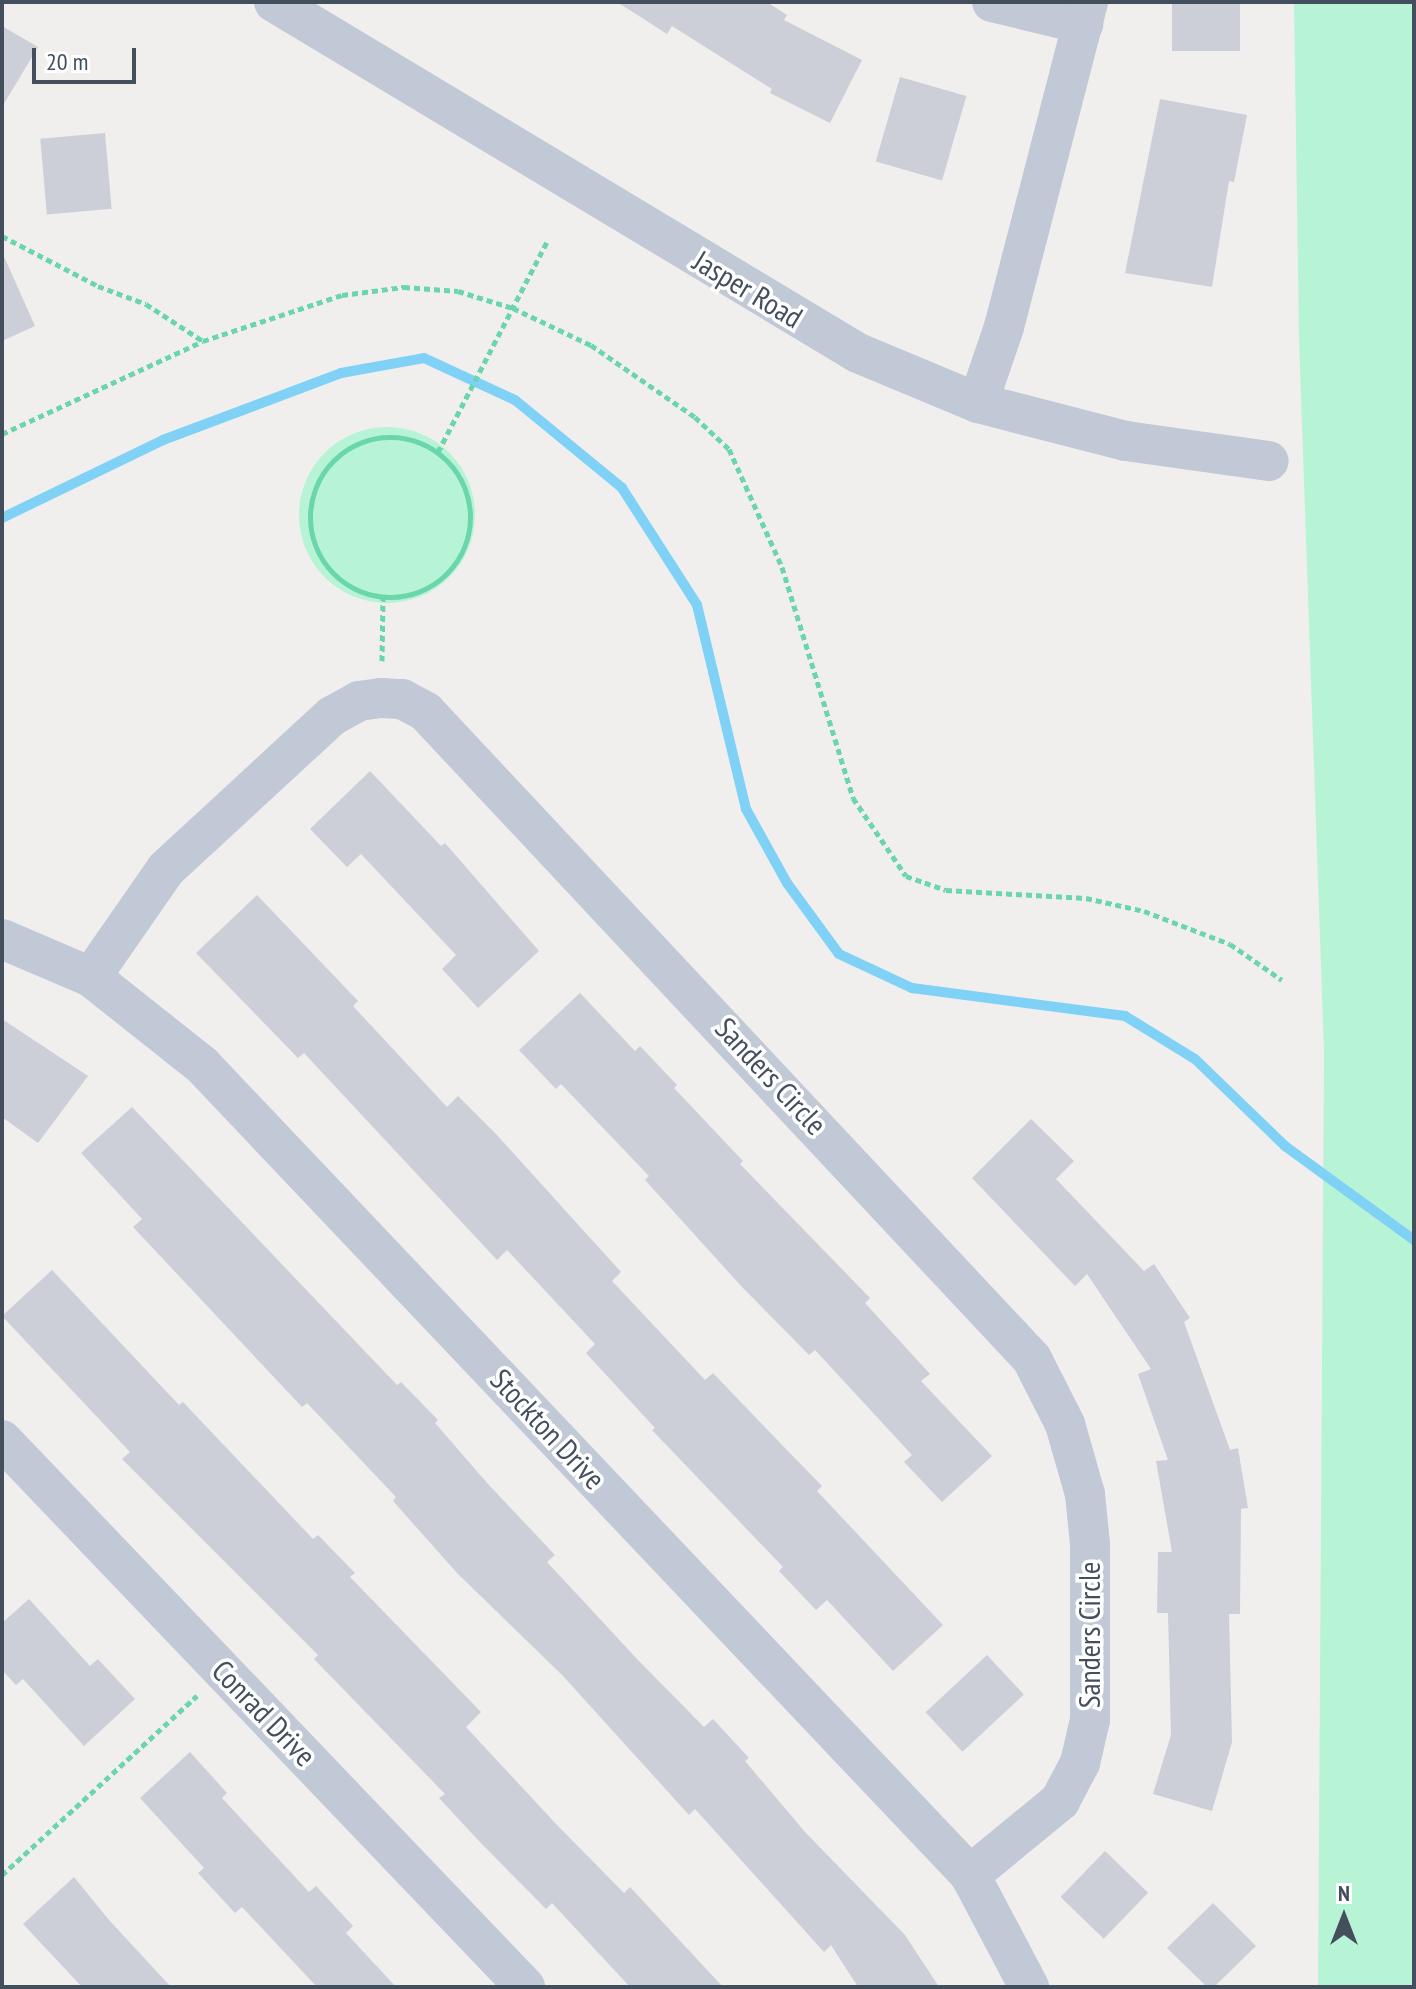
<!DOCTYPE html>
<style>
body{margin:0}
#map{position:relative;width:1416px;height:1989px;overflow:hidden;background:#f1eeee;font-family:"PT Sans Narrow",sans-serif}
div>[style]{position:absolute}
.green>*{inset:0;background:#b7f4d5}
.round{border-radius:50%}
.stream>*{height:10px;margin:-5px;padding:0 5px;transform-origin:5px;border-radius:5px;background:#7fd1f6}
.building>*{inset:0;background:#cccfd7;transform-origin:0 0}
.path>*{height:5px;margin-top:-2.5px;transform-origin:0;background:repeating-linear-gradient(90deg,#6bd6ac 0 6px,transparent 0 10px)}
.path>.ring{margin:-2.5px;padding:0;box-sizing:content-box;background:none;border:5px solid #6bd6ac;border-radius:50%}
.street>*{height:40px;margin:-20px;padding:0 20px;transform-origin:20px;border-radius:20px;background:#c0c9d5}
span{translate:-50% -50%;white-space:nowrap;text-align:center;line-height:1.15;-webkit-text-stroke:7px #fff;paint-order:stroke}
.street-label{font-size:30px;color:#444f5e}
.frame{position:absolute;inset:0;border:4px solid #444f5e;pointer-events:none}
.north{position:absolute;left:1304px;top:1877px;width:80px;height:80px;-webkit-text-stroke:6px #fff;paint-order:stroke;rotate:0deg;font-size:22px;font-weight:700;line-height:32px;text-align:center;color:#444f5e}
.north::after{content:'';display:block;margin:auto;width:28px;height:36px;background:#444f5e;clip-path:polygon(50% 0,100% 100%,50% 72%,0 100%)}
.scale{position:absolute;left:32px;top:48px;width:104px;height:36px;box-sizing:border-box;border:4px solid #444f5e;border-top:0;padding-left:10px;font-size:24px;line-height:28px;white-space:nowrap;color:#444f5e;-webkit-text-stroke:6px #fff;paint-order:stroke}
</style>
<div id="map">
<div class="green">
<div style="clip-path:polygon(1294px 2px,1414px 2px,1414px 1987px,1318px 1987px,1324px 1052px,1299px 340px)"></div>
<div class="round" style="left:299px;top:427px;width:176px;height:176px"></div>
</div>
<div class="stream">
<div style="left:2px;top:518px;width:179px;rotate:-25.8deg"></div>
<div style="left:163px;top:440px;width:190px;rotate:-20.6deg"></div>
<div style="left:341px;top:373px;width:84px;rotate:-10.2deg"></div>
<div style="left:424px;top:358px;width:100px;rotate:24.8deg"></div>
<div style="left:515px;top:400px;width:139px;rotate:39.4deg"></div>
<div style="left:622px;top:488px;width:139px;rotate:57.3deg"></div>
<div style="left:697px;top:605px;width:210px;rotate:76.5deg"></div>
<div style="left:746px;top:809px;width:85px;rotate:61deg"></div>
<div style="left:787px;top:883px;width:88px;rotate:53.8deg"></div>
<div style="left:839px;top:954px;width:81px;rotate:25deg"></div>
<div style="left:912px;top:988px;width:215px;rotate:7.5deg"></div>
<div style="left:1125px;top:1016px;width:82px;rotate:31.6deg"></div>
<div style="left:1195px;top:1059px;width:125px;rotate:44deg"></div>
<div style="left:1285px;top:1146px;width:160px;rotate:36.1deg"></div>
</div>
<div class="building">
<div style="clip-path:polygon(617px 2px,767px 2px,787px 15px,784px 20px,862px 60px,830px 123px,770px 93px,772px 89px,672px 26px,667px 34px)"></div>
<div style="left:1172px;top:2px;width:68px;height:49px"></div>
<div style="clip-path:polygon(2px 26px,38px 47px,2px 107px)"></div>
<div style="left:900px;top:77px;width:69px;height:88px;rotate:16deg"></div>
<div style="clip-path:polygon(1160px 99px,1247px 115px,1234px 182px,1229px 181px,1212px 287px,1125px 273px)"></div>
<div style="left:105px;top:133px;width:76px;height:65px;rotate:85deg"></div>
<div style="clip-path:polygon(2px 252px,35px 326px,2px 341px)"></div>
<div style="clip-path:polygon(370px 771px,441px 846px,445px 843px,539px 951px,478px 1008px,442px 969px,456px 955px,361px 854px,347px 867px,310px 829px)"></div>
<div style="clip-path:polygon(257px 895px,358px 1001px,353px 1006px,447px 1107px,458px 1096px,496px 1134px,621px 1272px,612px 1281px,705px 1380px,713px 1373px,785px 1448px,822px 1486px,817px 1491px,943px 1625px,893px 1671px,827px 1600px,816px 1610px,779px 1571px,783px 1567px,652px 1430px,655px 1428px,586px 1353px,595px 1344px,507px 1250px,497px 1260px,304px 1053px,298px 1058px,196px 953px)"></div>
<div style="clip-path:polygon(580px 993px,635px 1051px,640px 1046px,677px 1085px,674px 1088px,743px 1161px,740px 1164px,870px 1298px,865px 1303px,930px 1374px,921px 1381px,992px 1456px,942px 1502px,904px 1462px,912px 1455px,815px 1350px,809px 1355px,742px 1287px,645px 1180px,649px 1176px,561px 1084px,556px 1089px,519px 1050px)"></div>
<div style="clip-path:polygon(2px 1019px,88px 1076px,38px 1143px,2px 1117px)"></div>
<div style="clip-path:polygon(132px 1107px,397px 1385px,401px 1382px,438px 1420px,435px 1423px,488px 1484px,555px 1555px,547px 1562px,638px 1660px,704px 1727px,713px 1719px,749px 1758px,745px 1761px,805px 1832px,905px 1935px,939px 1987px,858px 1987px,831px 1945px,824px 1952px,695px 1809px,689px 1815px,563px 1676px,457px 1573px,393px 1501px,396px 1497px,307px 1403px,302px 1407px,133px 1227px,142px 1219px,81px 1153px)"></div>
<div style="clip-path:polygon(1031px 1119px,1074px 1161px,1056px 1179px,1144px 1271px,1154px 1264px,1190px 1318px,1184px 1322px,1230px 1450px,1238px 1448px,1248px 1508px,1241px 1509px,1240px 1614px,1229px 1614px,1232px 1742px,1212px 1811px,1153px 1794px,1171px 1735px,1168px 1613px,1157px 1613px,1158px 1552px,1172px 1552px,1156px 1461px,1168px 1460px,1138px 1374px,1151px 1369px,1087px 1274px,1075px 1286px,972px 1178px)"></div>
<div style="clip-path:polygon(52px 1270px,179px 1405px,183px 1402px,313px 1539px,318px 1535px,355px 1573px,350px 1577px,481px 1712px,466px 1727px,557px 1825px,624px 1893px,630px 1887px,723px 1987px,630px 1987px,552px 1903px,546px 1909px,477px 1839px,439px 1798px,445px 1794px,314px 1659px,318px 1655px,122px 1459px,130px 1452px,2px 1316px)"></div>
<div style="clip-path:polygon(29px 1599px,90px 1666px,98px 1659px,135px 1699px,84px 1746px,23px 1679px,16px 1685px,2px 1670px,2px 1623px)"></div>
<div style="left:987px;top:1655px;width:54px;height:84px;rotate:47deg"></div>
<div style="clip-path:polygon(190px 1752px,227px 1793px,222px 1798px,309px 1892px,316px 1886px,353px 1926px,346px 1933px,396px 1987px,317px 1987px,242px 1907px,235px 1913px,198px 1873px,204px 1868px,140px 1798px)"></div>
<div style="left:1105px;top:1851px;width:60px;height:64px;rotate:44deg"></div>
<div style="clip-path:polygon(74px 1877px,109px 1920px,171px 1987px,82px 1987px,23px 1924px)"></div>
<div style="clip-path:polygon(1213px 1903px,1256px 1946px,1214px 1987px,1207px 1987px,1167px 1948px)"></div>
</div>
<div class="path">
<div style="left:2px;top:236px;width:108px;rotate:27.5deg"></div>
<div style="left:98px;top:286px;width:51px;rotate:20.6deg"></div>
<div style="left:146px;top:304px;width:68px;rotate:33deg"></div>
<div style="left:2px;top:434px;width:221px;rotate:-24.8deg"></div>
<div style="left:203px;top:341px;width:146px;rotate:-18.3deg"></div>
<div style="left:342px;top:295px;width:63px;rotate:-7.4deg"></div>
<div style="left:404px;top:287px;width:54px;rotate:4.2deg"></div>
<div style="left:458px;top:291px;width:58px;rotate:17.2deg"></div>
<div style="left:513px;top:308px;width:86px;rotate:25.4deg"></div>
<div style="left:591px;top:345px;width:126px;rotate:34.7deg"></div>
<div style="left:695px;top:417px;width:47px;rotate:43.3deg"></div>
<div style="left:729px;top:449px;width:129px;rotate:65.8deg"></div>
<div style="left:782px;top:567px;width:242px;rotate:72.9deg"></div>
<div style="left:853px;top:798px;width:94px;rotate:55.8deg"></div>
<div style="left:906px;top:876px;width:42px;rotate:19.3deg"></div>
<div style="left:946px;top:890px;width:140px;rotate:3.3deg"></div>
<div style="left:1086px;top:898px;width:59px;rotate:12.6deg"></div>
<div style="left:1144px;top:911px;width:92px;rotate:21deg"></div>
<div style="left:1230px;top:944px;width:63px;rotate:34.7deg"></div>
<div class="ring" style="left:310px;top:437px;width:155px;height:155px"></div>
<div style="left:438px;top:452px;width:239px;rotate:-62.6deg"></div>
<div style="left:382px;top:661px;width:63px;rotate:-89.1deg"></div>
<div style="left:2px;top:1875px;width:265px;rotate:-42.6deg"></div>
</div>
<div class="street">
<div style="left:274px;top:2px;width:681px;rotate:31.01deg"></div>
<div style="left:858px;top:353px;width:130px;rotate:22.6deg"></div>
<div style="left:978px;top:403px;width:153px;rotate:14.4deg"></div>
<div style="left:1126px;top:441px;width:144px;rotate:8deg"></div>
<div style="left:992px;top:2px;width:94px;rotate:13.6deg"></div>
<div style="left:978px;top:403px;width:80px;rotate:-71.1deg"></div>
<div style="left:1004px;top:327px;width:336px;rotate:-75.5deg"></div>
<div style="left:2px;top:939px;width:97px;rotate:23.1deg"></div>
<div style="left:91px;top:977px;width:142px;rotate:38.4deg"></div>
<div style="left:202px;top:1065px;width:1116px;rotate:46.52deg"></div>
<div style="left:970px;top:1875px;width:127px;rotate:62.2deg"></div>
<div style="left:91px;top:977px;width:131px;rotate:-55.2deg"></div>
<div style="left:166px;top:869px;width:226px;rotate:-42.7deg"></div>
<div style="left:332px;top:716px;width:31px;rotate:-29deg"></div>
<div style="left:359px;top:701px;width:22px;rotate:-8deg"></div>
<div style="left:381px;top:698px;width:21px;rotate:3deg"></div>
<div style="left:402px;top:699px;width:27px;rotate:28deg"></div>
<div style="left:426px;top:712px;width:886px;rotate:46.87deg"></div>
<div style="left:1032px;top:1359px;width:73px;rotate:63.1deg"></div>
<div style="left:1065px;top:1424px;width:73px;rotate:74.1deg"></div>
<div style="left:1085px;top:1494px;width:50px;rotate:84.3deg"></div>
<div style="left:1090px;top:1544px;width:176px;rotate:90deg"></div>
<div style="left:1090px;top:1720px;width:44px;rotate:103.1deg"></div>
<div style="left:1080px;top:1763px;width:43px;rotate:117.8deg"></div>
<div style="left:1060px;top:1801px;width:117px;rotate:140.6deg"></div>
<div style="left:2px;top:1440px;width:757px;rotate:46.28deg"></div>
</div>
<div class="street-label">
<span style="left:748px;top:289px;rotate:31deg">Jasper Road</span>
<span style="left:771px;top:1076px;rotate:47deg">Sanders Circle</span>
<span style="left:548px;top:1429px;rotate:47deg">Stockton Drive</span>
<span style="left:1089px;top:1635px;rotate:-90deg">Sanders Circle</span>
<span style="left:264px;top:1713px;rotate:46deg">Conrad Drive</span>
</div>
<div class="frame"></div>
<div class="north">N</div>
<div class="scale">20 m</div>
</div>
